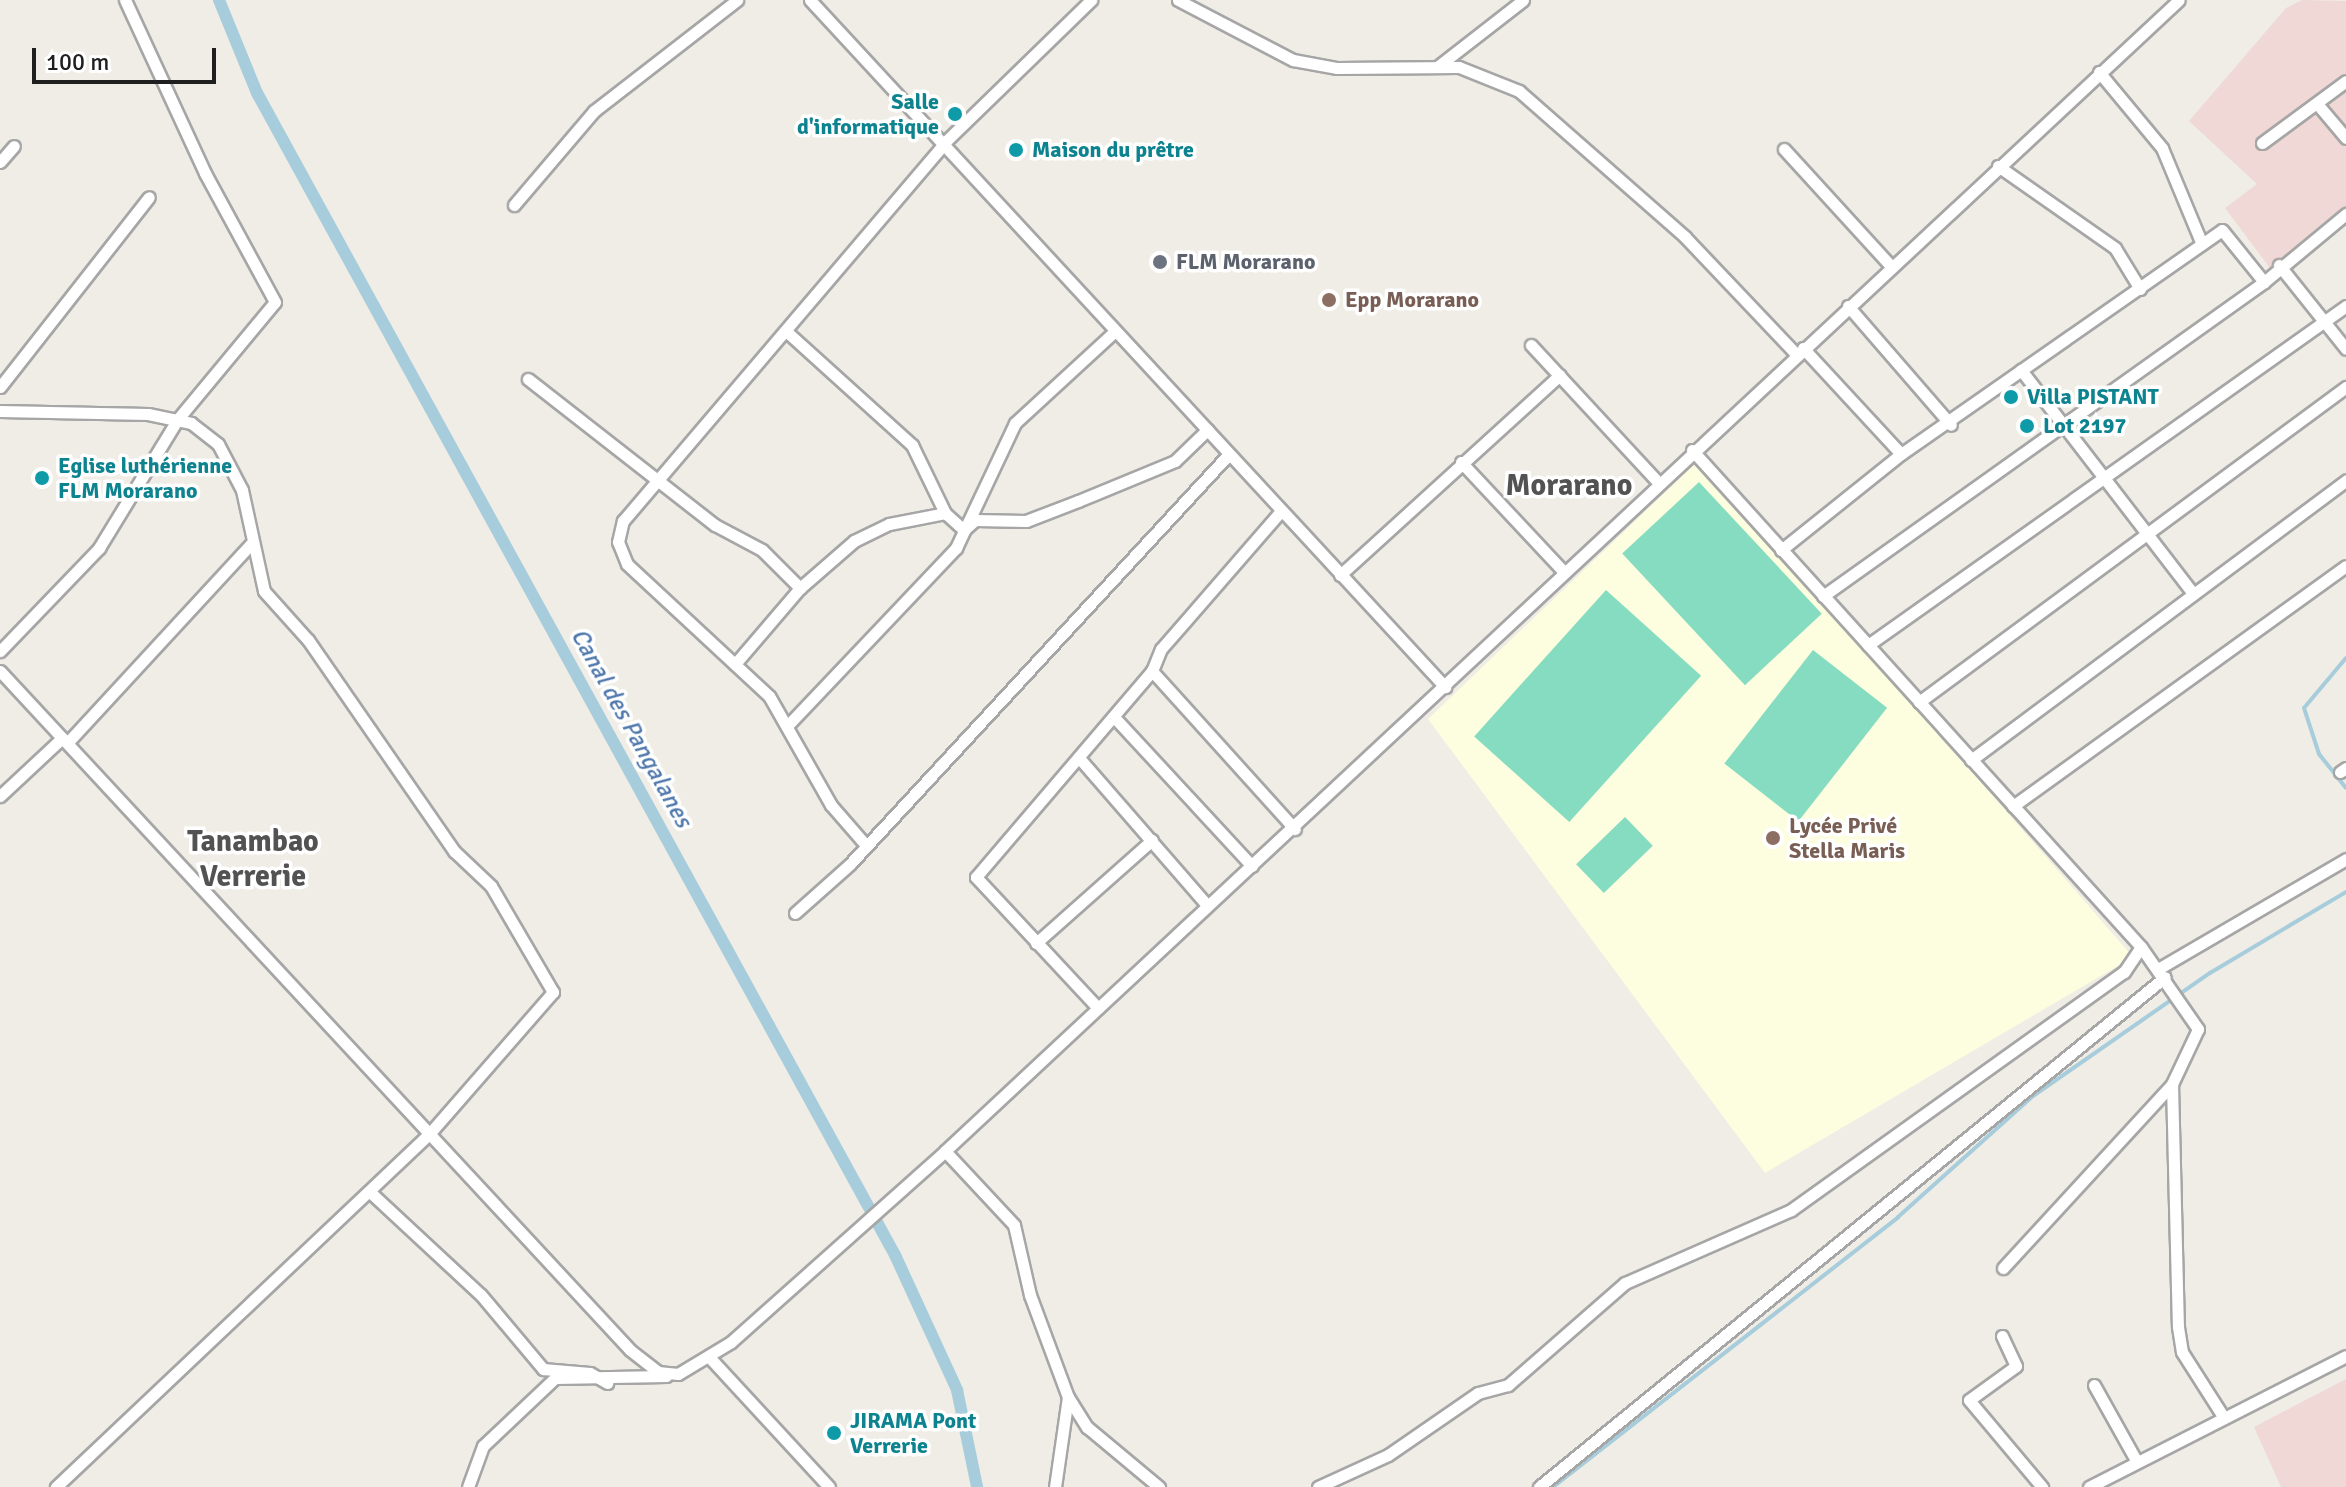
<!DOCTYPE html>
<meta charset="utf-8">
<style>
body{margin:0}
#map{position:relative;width:2346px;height:1487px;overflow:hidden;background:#efede5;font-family:Signika,sans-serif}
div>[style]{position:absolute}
.commercial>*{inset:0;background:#efd8d5}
.education>*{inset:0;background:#fcfedf}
.pitch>*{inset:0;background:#86dcc0;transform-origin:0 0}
.stream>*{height:4px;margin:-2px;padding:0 2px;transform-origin:2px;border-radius:2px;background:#a7ccdb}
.canal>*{height:12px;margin:-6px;padding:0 6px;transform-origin:6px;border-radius:6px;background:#a7ccdb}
.roads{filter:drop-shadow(2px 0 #a6a6a6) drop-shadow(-2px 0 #a6a6a6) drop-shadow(0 2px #a6a6a6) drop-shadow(0 -2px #a6a6a6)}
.minor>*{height:11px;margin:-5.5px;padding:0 5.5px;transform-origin:5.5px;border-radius:5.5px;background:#fff}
.dots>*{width:22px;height:22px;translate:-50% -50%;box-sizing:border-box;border:4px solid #fff;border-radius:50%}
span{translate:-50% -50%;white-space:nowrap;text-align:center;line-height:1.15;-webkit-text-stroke:7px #fff;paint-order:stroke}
.culture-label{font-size:22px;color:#0d838f;font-weight:700}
.right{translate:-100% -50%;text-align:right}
.left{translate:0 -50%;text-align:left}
.worship-label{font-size:22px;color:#5b616d;font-weight:700}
.education-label{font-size:22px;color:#785e54;font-weight:700}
.water-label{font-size:24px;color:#4e77ac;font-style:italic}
.district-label{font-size:30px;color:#525252;font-weight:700}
.scale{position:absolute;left:32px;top:48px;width:184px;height:36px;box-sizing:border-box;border:4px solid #1f1f1f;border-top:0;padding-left:10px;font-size:24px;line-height:28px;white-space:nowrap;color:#1f1f1f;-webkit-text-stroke:6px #fff;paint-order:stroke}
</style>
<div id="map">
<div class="commercial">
<div style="clip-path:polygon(2302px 0,2346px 1px,2346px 218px,2270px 268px,2225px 208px,2257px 184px,2189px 121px,2286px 8px)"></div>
<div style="clip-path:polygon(2346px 1379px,2346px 1487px,2281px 1487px,2254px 1427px)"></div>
</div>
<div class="education">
<div style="clip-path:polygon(1700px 459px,2133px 957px,1765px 1173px,1428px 719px)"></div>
</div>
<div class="pitch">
<div style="left:1699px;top:482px;width:180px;height:105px;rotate:47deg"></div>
<div style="left:1606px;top:590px;width:128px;height:197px;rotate:42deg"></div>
<div style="left:1813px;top:650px;width:94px;height:144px;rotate:38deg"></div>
<div style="left:1625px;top:817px;width:40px;height:68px;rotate:46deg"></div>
</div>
<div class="stream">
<div style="left:2346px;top:658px;width:65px;rotate:130deg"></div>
<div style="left:2304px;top:708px;width:48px;rotate:71.9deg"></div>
<div style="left:2319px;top:754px;width:43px;rotate:51.5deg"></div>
<div style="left:1553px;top:1487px;width:438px;rotate:-38deg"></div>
<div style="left:1898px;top:1217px;width:181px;rotate:-41.9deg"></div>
<div style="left:2033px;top:1096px;width:216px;rotate:-34.8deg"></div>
<div style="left:2210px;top:973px;width:158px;rotate:-30.8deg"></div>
</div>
<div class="canal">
<div style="left:219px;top:0;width:100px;rotate:67.8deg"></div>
<div style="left:257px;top:93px;width:1326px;rotate:61.23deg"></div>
<div style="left:895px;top:1255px;width:149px;rotate:65.3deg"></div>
<div style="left:957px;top:1390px;width:99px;rotate:78.3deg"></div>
</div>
<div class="roads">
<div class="minor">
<div style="left:810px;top:0;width:936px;rotate:47.25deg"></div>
<div style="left:1178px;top:0;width:130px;rotate:27.6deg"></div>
<div style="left:1293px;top:60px;width:45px;rotate:10.3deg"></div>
<div style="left:1337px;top:68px;width:122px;rotate:-0.5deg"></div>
<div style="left:1459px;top:67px;width:65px;rotate:21.8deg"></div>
<div style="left:1519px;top:91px;width:221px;rotate:41.3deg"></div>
<div style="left:1685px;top:237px;width:161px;rotate:46.5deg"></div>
<div style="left:1437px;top:67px;width:109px;rotate:-37.9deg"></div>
<div style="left:2099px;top:72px;width:99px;rotate:50.3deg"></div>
<div style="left:2162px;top:148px;width:104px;rotate:67.4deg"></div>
<div style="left:2319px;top:106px;width:42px;rotate:49.8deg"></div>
<div style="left:2262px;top:143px;width:104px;rotate:-36.4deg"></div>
<div style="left:1784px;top:149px;width:159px;rotate:47.6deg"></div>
<div style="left:0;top:162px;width:21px;rotate:-49deg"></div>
<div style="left:1998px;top:166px;width:143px;rotate:35deg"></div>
<div style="left:2115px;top:248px;width:48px;rotate:58.6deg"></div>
<div style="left:514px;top:205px;width:123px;rotate:-49.6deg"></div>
<div style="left:594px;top:111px;width:181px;rotate:-37.8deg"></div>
<div style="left:2279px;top:265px;width:107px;rotate:51.4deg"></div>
<div style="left:1848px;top:306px;width:157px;rotate:49.1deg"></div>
<div style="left:787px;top:332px;width:169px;rotate:42.1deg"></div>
<div style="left:912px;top:445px;width:76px;rotate:64.1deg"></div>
<div style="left:945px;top:513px;width:25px;rotate:42deg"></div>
<div style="left:964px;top:530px;width:15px;rotate:-42deg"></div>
<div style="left:975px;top:520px;width:51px;rotate:1.1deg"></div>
<div style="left:1026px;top:521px;width:56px;rotate:-21deg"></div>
<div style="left:1078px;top:501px;width:105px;rotate:-22.4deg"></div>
<div style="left:1175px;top:461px;width:45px;rotate:-44.1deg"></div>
<div style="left:1531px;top:345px;width:187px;rotate:47.2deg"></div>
<div style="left:1803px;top:348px;width:144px;rotate:47.2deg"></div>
<div style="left:2021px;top:370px;width:282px;rotate:52.4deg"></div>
<div style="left:528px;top:379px;width:237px;rotate:38deg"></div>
<div style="left:715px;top:525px;width:53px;rotate:28deg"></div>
<div style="left:762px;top:550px;width:54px;rotate:45deg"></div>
<div style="left:0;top:387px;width:241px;rotate:-51.9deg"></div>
<div style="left:0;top:411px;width:148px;rotate:1.2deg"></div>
<div style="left:148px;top:414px;width:44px;rotate:11.8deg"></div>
<div style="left:191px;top:423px;width:34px;rotate:38deg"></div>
<div style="left:218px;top:444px;width:52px;rotate:62.4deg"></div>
<div style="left:242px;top:490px;width:103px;rotate:77.7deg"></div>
<div style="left:264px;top:591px;width:66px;rotate:48.1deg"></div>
<div style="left:308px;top:640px;width:257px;rotate:55.3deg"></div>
<div style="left:454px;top:851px;width:51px;rotate:43.4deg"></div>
<div style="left:491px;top:886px;width:123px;rotate:59.7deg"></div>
<div style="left:553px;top:992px;width:189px;rotate:131.1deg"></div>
<div style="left:429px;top:1134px;width:514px;rotate:136.58deg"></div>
<div style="left:1692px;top:450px;width:670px;rotate:47.9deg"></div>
<div style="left:2141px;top:947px;width:100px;rotate:55.2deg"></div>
<div style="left:2198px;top:1029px;width:61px;rotate:115.3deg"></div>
<div style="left:2172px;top:1084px;width:243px;rotate:88.6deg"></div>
<div style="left:2178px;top:1327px;width:25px;rotate:81deg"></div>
<div style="left:2182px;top:1352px;width:78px;rotate:57.5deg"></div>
<div style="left:1461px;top:462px;width:149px;rotate:46.9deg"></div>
<div style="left:1781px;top:550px;width:154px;rotate:-38.7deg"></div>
<div style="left:1901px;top:454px;width:391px;rotate:-34.9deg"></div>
<div style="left:2222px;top:230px;width:67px;rotate:51.1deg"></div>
<div style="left:1340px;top:575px;width:297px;rotate:-42.3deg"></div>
<div style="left:1823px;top:596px;width:541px;rotate:-35.45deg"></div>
<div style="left:2264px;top:282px;width:107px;rotate:-39.7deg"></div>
<div style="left:1868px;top:645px;width:586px;rotate:-35.34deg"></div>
<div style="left:0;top:651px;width:143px;rotate:-46.1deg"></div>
<div style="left:99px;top:548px;width:150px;rotate:-58.6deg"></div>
<div style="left:177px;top:420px;width:153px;rotate:-50.3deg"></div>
<div style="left:275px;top:302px;width:147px;rotate:-118.5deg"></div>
<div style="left:205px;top:173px;width:191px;rotate:-114.8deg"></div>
<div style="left:735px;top:664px;width:100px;rotate:-49.5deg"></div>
<div style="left:800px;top:588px;width:72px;rotate:-41deg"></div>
<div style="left:854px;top:541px;width:39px;rotate:-26deg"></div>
<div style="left:889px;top:524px;width:57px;rotate:-11.1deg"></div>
<div style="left:0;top:671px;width:926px;rotate:47.14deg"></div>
<div style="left:630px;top:1350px;width:36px;rotate:38deg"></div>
<div style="left:658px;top:1372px;width:20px;rotate:6deg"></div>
<div style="left:678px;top:1374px;width:62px;rotate:-31.1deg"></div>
<div style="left:731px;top:1342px;width:287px;rotate:-41.7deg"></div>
<div style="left:945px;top:1151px;width:1687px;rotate:-43.01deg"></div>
<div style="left:1152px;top:671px;width:24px;rotate:-68deg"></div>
<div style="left:1161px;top:649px;width:183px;rotate:-49deg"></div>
<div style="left:1919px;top:702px;width:531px;rotate:-36.42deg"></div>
<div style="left:1114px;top:717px;width:203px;rotate:47.2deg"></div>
<div style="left:788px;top:725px;width:244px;rotate:-46.5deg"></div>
<div style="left:956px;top:548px;width:138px;rotate:-64.7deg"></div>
<div style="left:1015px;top:423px;width:136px;rotate:-42.6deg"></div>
<div style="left:69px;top:741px;width:268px;rotate:-47.3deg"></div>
<div style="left:1080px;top:759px;width:194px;rotate:49deg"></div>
<div style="left:1971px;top:760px;width:468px;rotate:-36.7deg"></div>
<div style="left:2340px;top:772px;width:7px;rotate:-34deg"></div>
<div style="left:0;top:796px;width:85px;rotate:-43.1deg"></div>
<div style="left:2013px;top:806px;width:410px;rotate:-35.8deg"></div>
<div style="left:864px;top:843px;width:50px;rotate:-131deg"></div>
<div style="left:831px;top:805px;width:125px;rotate:-119.6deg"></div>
<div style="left:769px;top:696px;width:194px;rotate:-137.1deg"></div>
<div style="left:627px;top:564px;width:24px;rotate:-112deg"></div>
<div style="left:618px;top:542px;width:22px;rotate:-77deg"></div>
<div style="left:623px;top:521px;width:497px;rotate:-49.6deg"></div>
<div style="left:945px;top:142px;width:204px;rotate:-44.2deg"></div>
<div style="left:795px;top:913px;width:74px;rotate:-41.7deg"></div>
<div style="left:850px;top:864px;width:558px;rotate:-47.25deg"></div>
<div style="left:1036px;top:943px;width:155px;rotate:-41.6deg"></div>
<div style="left:2158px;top:969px;width:218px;rotate:-30.3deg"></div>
<div style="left:1098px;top:1008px;width:179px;rotate:-133deg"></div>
<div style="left:976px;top:877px;width:271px;rotate:-49.5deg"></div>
<div style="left:1152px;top:671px;width:213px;rotate:47.9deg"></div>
<div style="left:945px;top:1151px;width:101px;rotate:47deg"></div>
<div style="left:1014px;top:1225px;width:72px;rotate:77.1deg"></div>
<div style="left:1030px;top:1295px;width:109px;rotate:69.6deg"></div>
<div style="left:1068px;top:1397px;width:36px;rotate:58deg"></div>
<div style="left:1087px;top:1427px;width:94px;rotate:39.8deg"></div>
<div style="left:370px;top:1192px;width:151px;rotate:42.9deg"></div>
<div style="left:481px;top:1295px;width:97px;rotate:50deg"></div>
<div style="left:543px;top:1369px;width:47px;rotate:4.9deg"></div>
<div style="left:590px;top:1373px;width:20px;rotate:30deg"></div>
<div style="left:2003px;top:1268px;width:250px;rotate:-47.4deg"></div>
<div style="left:2002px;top:1336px;width:33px;rotate:65deg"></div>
<div style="left:2016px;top:1366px;width:58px;rotate:144.1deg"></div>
<div style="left:1969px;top:1400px;width:114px;rotate:50deg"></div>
<div style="left:711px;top:1359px;width:174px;rotate:47.3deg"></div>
<div style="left:2094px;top:1385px;width:88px;rotate:60.8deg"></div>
<div style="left:468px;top:1487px;width:44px;rotate:-69.9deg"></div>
<div style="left:483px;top:1446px;width:99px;rotate:-43.4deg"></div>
<div style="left:555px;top:1378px;width:111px;rotate:-1deg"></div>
<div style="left:1055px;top:1487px;width:91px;rotate:-81.8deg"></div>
<div style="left:1318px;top:1487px;width:77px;rotate:-24.6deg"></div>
<div style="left:1388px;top:1455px;width:109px;rotate:-34.6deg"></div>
<div style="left:1478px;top:1393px;width:31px;rotate:-15deg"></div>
<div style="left:1508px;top:1385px;width:155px;rotate:-41.1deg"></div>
<div style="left:1625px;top:1283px;width:181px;rotate:-23.7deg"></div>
<div style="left:1791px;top:1210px;width:409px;rotate:-35.6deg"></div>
<div style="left:2124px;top:972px;width:30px;rotate:-56deg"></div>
<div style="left:1539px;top:1487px;width:807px;rotate:-39.17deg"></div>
<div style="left:2089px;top:1487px;width:288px;rotate:-27deg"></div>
</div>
</div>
<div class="dots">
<div style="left:955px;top:114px;background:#0f9aa8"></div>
<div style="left:1016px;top:150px;background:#0f9aa8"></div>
<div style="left:1160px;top:262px;background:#6b7280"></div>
<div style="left:1329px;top:300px;background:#8d6e63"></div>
<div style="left:2011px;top:397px;background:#0f9aa8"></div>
<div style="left:2027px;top:426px;background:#0f9aa8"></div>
<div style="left:42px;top:478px;background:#0f9aa8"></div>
<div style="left:1773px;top:838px;background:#8d6e63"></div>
<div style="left:834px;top:1433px;background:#0f9aa8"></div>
</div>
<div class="culture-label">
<span class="right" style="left:939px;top:114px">Salle<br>d'informatique</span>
<span class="left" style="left:1032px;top:150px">Maison du prêtre</span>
<span class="left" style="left:2027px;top:397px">Villa PISTANT</span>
<span class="left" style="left:2043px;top:426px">Lot 2197</span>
<span class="left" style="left:58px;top:478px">Eglise luthérienne<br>FLM Morarano</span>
<span class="left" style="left:850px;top:1433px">JIRAMA Pont<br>Verrerie</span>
</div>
<div class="worship-label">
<span class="left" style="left:1176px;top:262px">FLM Morarano</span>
</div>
<div class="education-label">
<span class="left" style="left:1345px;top:300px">Epp Morarano</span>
<span class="left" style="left:1789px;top:838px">Lycée Privé<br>Stella Maris</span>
</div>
<div class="water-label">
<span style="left:631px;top:728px;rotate:61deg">Canal des Pangalanes</span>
</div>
<div class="district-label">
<span style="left:1569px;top:486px">Morarano</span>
<span style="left:253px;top:859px">Tanambao<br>Verrerie</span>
</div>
<div class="scale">100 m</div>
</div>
